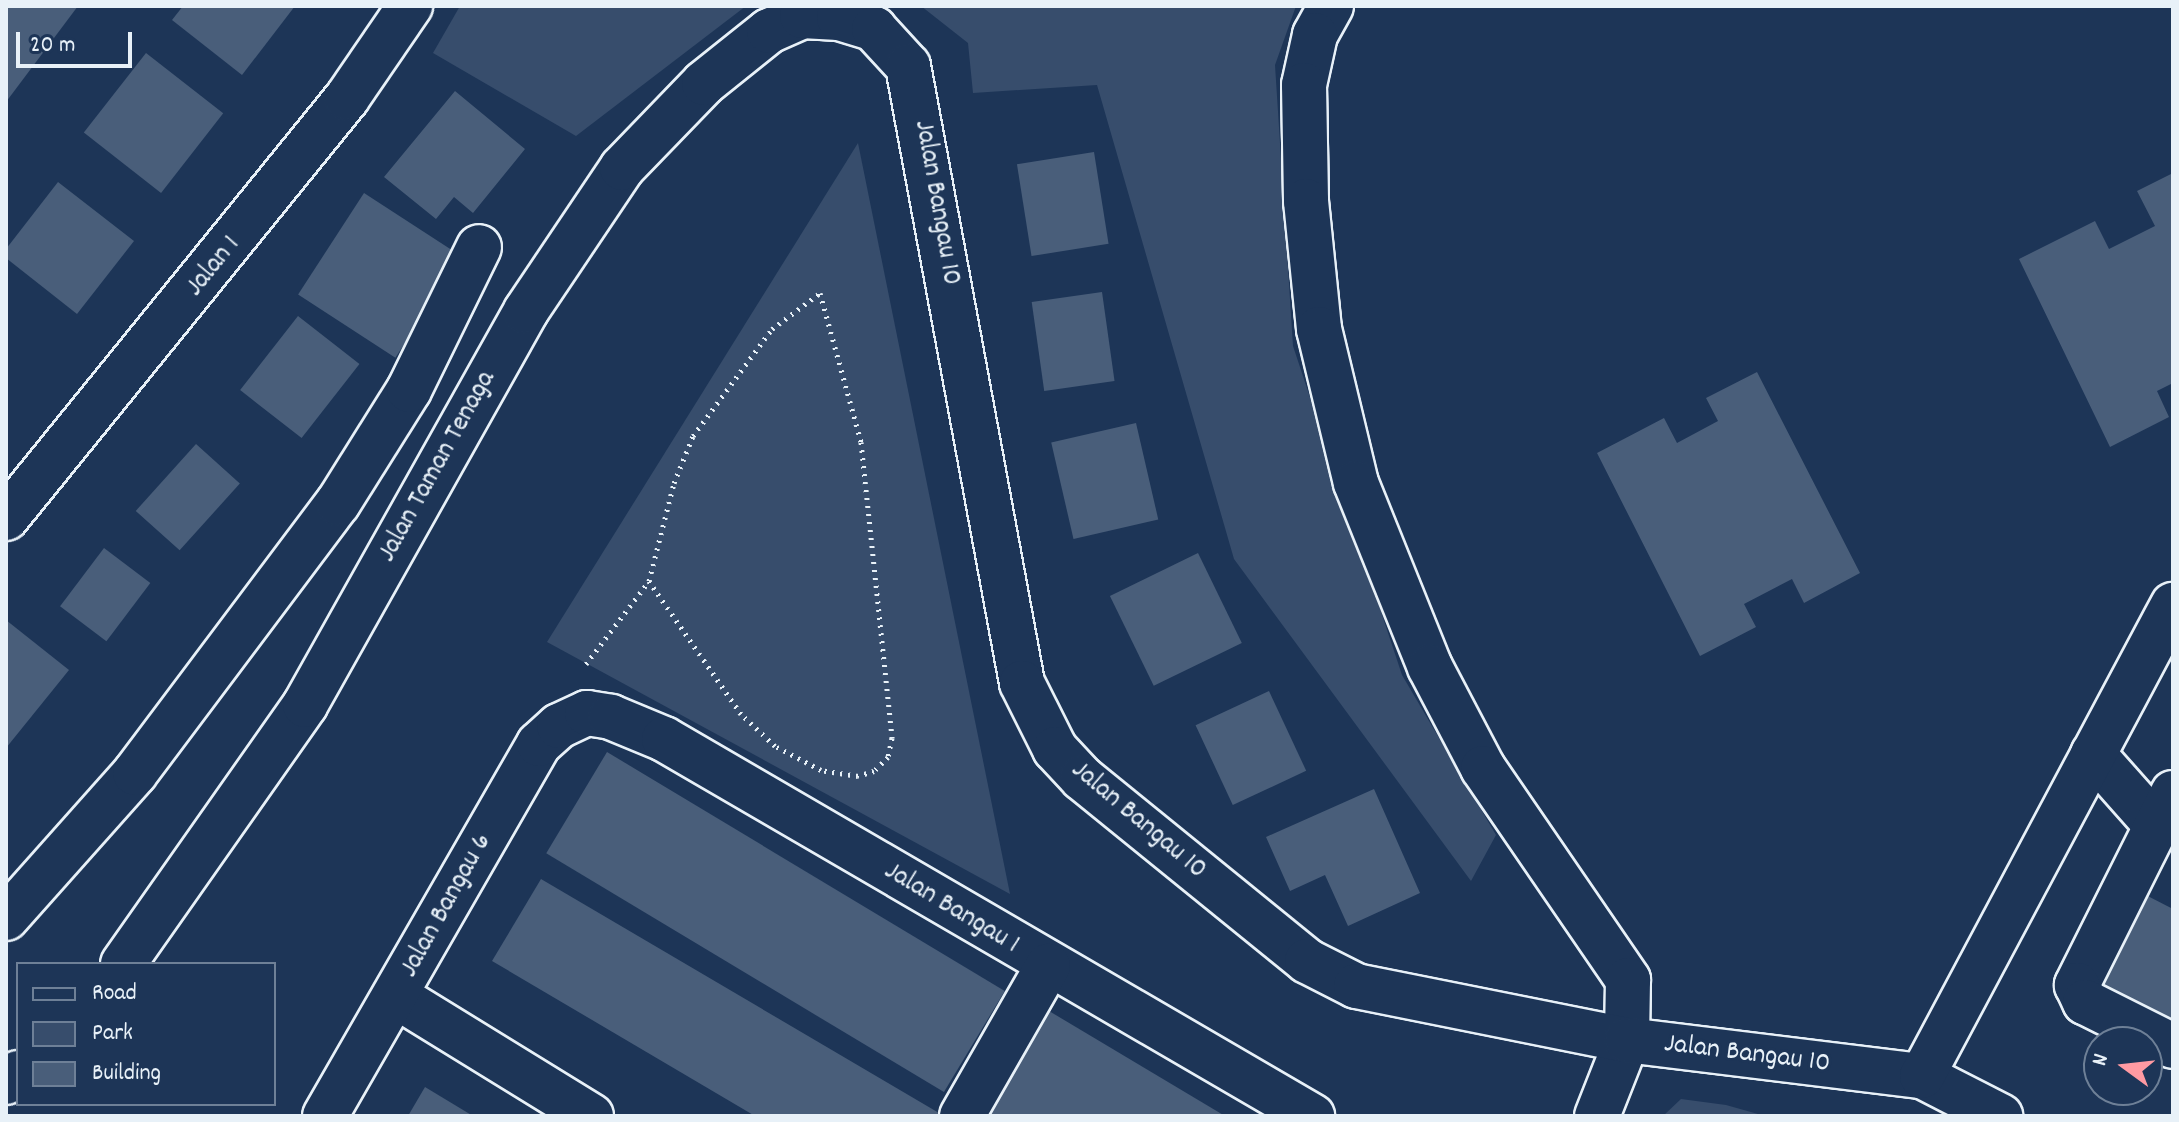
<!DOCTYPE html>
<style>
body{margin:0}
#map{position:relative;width:2179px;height:1122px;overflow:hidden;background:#1d3557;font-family:Dekko,sans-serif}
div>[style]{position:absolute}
.green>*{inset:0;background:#374d6c}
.building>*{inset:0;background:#495e7a;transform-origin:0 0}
.path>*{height:5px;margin-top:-2.5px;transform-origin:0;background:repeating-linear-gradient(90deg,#e8f1f8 0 2px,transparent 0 8px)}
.roads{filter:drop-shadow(2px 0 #e8f1f8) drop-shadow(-2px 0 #e8f1f8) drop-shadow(0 2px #e8f1f8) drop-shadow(0 -2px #e8f1f8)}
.minor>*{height:44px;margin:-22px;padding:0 22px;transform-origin:22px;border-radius:22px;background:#1d3557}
span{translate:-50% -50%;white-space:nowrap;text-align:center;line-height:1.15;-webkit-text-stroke:6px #1d3557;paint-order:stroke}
.street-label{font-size:28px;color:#e8f1f8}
.frame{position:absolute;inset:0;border:8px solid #e8f1f8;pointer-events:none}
.legend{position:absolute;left:16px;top:962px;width:260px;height:144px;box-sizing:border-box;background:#1d3557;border:2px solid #6e8097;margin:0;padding:10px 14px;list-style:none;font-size:24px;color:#e8f1f8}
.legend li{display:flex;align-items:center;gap:16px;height:40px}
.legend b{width:40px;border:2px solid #6e8097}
.north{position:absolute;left:2083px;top:1026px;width:80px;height:80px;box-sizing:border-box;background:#1d3557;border:2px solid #6e8097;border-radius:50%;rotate:285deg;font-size:22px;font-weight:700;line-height:32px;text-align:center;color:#e8f1f8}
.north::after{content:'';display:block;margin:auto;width:28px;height:36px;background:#ff9aa2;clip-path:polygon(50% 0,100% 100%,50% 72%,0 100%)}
.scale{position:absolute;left:16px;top:32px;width:116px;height:36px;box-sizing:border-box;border:4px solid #e8f1f8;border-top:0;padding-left:10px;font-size:24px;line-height:28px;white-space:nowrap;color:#e8f1f8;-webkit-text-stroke:6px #1d3557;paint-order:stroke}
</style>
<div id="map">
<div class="green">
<div style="clip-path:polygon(460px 6px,746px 6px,576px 136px,433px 53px)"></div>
<div style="clip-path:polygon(921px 6px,1296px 6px,1275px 65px,1293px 346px,1402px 675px,1496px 835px,1471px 881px,1234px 559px,1097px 85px,973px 93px,968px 43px)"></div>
<div style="clip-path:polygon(858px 143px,1010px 894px,547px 642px)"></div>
<div style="clip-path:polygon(1681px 1099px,1726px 1105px,1765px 1116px,1663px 1116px)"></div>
</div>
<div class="building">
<div style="clip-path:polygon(6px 6px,78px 6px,6px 102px)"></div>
<div style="clip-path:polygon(183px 6px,295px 6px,242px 75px,172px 20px)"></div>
<div style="left:146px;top:53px;width:98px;height:101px;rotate:38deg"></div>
<div style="clip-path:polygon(455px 91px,525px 149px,473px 213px,454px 197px,436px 219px,384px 177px)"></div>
<div style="left:1094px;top:152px;width:93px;height:78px;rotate:81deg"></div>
<div style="clip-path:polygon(2173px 173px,2173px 383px,2157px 391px,2169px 417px,2110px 447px,2019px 259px,2095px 221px,2109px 249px,2155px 226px,2137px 191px)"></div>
<div style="clip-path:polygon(58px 182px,134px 241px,77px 314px,6px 258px,6px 249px)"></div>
<div style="left:364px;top:193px;width:116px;height:121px;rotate:33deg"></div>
<div style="left:1102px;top:292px;width:90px;height:71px;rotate:82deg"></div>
<div style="left:298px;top:316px;width:78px;height:94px;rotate:38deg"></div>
<div style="clip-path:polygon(1757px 372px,1860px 573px,1804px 603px,1792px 579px,1744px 604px,1756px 627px,1700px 656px,1597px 453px,1664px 418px,1677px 443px,1718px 421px,1706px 398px)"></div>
<div style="left:1136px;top:423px;width:99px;height:87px;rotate:77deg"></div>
<div style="left:196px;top:444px;width:59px;height:90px;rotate:42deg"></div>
<div style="left:104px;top:548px;width:58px;height:73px;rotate:37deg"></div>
<div style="left:1198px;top:553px;width:100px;height:98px;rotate:64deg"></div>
<div style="clip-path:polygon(6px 620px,69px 670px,6px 748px)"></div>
<div style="left:1269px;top:691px;width:88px;height:81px;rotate:65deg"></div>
<div style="left:607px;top:752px;width:464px;height:118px;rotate:31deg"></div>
<div style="clip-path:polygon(1374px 789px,1420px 893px,1348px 926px,1325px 875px,1290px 891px,1266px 837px)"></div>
<div style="clip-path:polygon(541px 879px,939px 1113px,937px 1116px,755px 1116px,492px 961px)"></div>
<div style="clip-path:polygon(2136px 890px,2173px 909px,2173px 1026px,2088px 982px)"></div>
<div style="clip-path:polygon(1039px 1005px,1225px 1116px,985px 1116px)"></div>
<div style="clip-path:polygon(425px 1087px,473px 1116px,408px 1116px)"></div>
</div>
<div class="path">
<div style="left:586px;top:664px;width:104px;rotate:-52.8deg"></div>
<div style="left:649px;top:581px;width:101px;rotate:-75.7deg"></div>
<div style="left:674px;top:483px;width:51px;rotate:-68deg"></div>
<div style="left:693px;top:436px;width:133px;rotate:-53.6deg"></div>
<div style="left:772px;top:329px;width:60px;rotate:-36.9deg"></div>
<div style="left:820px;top:293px;width:155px;rotate:74.6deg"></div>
<div style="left:861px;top:442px;width:298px;rotate:84deg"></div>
<div style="left:892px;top:738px;width:19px;rotate:102deg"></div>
<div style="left:888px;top:757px;width:20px;rotate:135deg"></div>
<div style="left:874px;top:771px;width:17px;rotate:163deg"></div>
<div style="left:858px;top:776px;width:37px;rotate:-171deg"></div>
<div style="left:821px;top:770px;width:52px;rotate:-152.4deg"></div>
<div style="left:775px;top:746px;width:47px;rotate:-136.7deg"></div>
<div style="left:741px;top:714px;width:162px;rotate:-124.7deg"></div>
</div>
<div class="roads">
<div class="minor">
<div style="left:1331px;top:6px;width:33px;rotate:119deg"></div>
<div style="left:1315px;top:35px;width:51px;rotate:102.4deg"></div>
<div style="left:1304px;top:85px;width:116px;rotate:89deg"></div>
<div style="left:1306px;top:201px;width:129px;rotate:84.2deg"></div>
<div style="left:1319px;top:329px;width:158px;rotate:76.5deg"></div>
<div style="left:1356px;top:483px;width:198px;rotate:68.1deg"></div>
<div style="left:1430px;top:667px;width:114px;rotate:62.3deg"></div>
<div style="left:1483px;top:768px;width:257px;rotate:55.6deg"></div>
<div style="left:1628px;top:980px;width:60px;rotate:91deg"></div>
<div style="left:1627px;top:1040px;width:82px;rotate:111.5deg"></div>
<div style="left:6px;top:518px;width:541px;rotate:-50.93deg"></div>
<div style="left:347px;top:98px;width:112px;rotate:-55.6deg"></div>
<div style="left:2093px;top:754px;width:95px;rotate:48.4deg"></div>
<div style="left:2173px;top:793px;width:215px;rotate:116.6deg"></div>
<div style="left:2077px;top:985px;width:19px;rotate:65deg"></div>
<div style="left:2085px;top:1002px;width:98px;rotate:26.6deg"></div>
<div style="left:6px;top:918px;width:194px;rotate:-48.3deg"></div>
<div style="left:135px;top:773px;width:338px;rotate:-53.1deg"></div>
<div style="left:338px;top:503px;width:133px;rotate:-57.9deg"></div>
<div style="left:409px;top:390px;width:159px;rotate:-63.9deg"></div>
<div style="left:123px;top:964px;width:317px;rotate:-54.9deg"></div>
<div style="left:305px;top:705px;width:452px;rotate:-60.7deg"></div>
<div style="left:526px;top:311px;width:172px;rotate:-56.1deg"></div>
<div style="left:622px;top:168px;width:118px;rotate:-46deg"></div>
<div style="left:704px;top:83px;width:83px;rotate:-38.7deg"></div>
<div style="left:769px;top:31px;width:36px;rotate:-24deg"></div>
<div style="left:802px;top:16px;width:37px;rotate:3deg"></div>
<div style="left:839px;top:18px;width:37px;rotate:17deg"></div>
<div style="left:874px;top:29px;width:50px;rotate:47.4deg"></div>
<div style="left:908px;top:66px;width:627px;rotate:79.53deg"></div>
<div style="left:1022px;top:683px;width:74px;rotate:63.4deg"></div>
<div style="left:1055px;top:749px;width:40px;rotate:47deg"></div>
<div style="left:1082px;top:778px;width:290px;rotate:39.1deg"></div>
<div style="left:1307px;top:961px;width:55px;rotate:27deg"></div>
<div style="left:1356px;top:986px;width:276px;rotate:11.3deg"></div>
<div style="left:1627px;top:1040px;width:297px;rotate:7deg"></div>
<div style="left:1922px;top:1076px;width:88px;rotate:27.1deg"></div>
<div style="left:396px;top:996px;width:229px;rotate:31.6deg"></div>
<div style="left:1922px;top:1076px;width:534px;rotate:-61.95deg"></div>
<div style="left:6px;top:1082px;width:15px;rotate:-37deg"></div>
<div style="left:325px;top:1116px;width:429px;rotate:-60.1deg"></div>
<div style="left:539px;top:744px;width:27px;rotate:-42deg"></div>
<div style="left:559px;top:726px;width:31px;rotate:-25deg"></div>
<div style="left:587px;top:713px;width:24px;rotate:9deg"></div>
<div style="left:611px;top:717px;width:57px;rotate:22.5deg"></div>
<div style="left:664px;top:739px;width:750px;rotate:30.19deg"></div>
<div style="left:962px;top:1116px;width:173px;rotate:-60.2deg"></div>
</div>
</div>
<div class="street-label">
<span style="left:936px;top:203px;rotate:80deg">Jalan Bangau 10</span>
<span style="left:214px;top:267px;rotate:-51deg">Jalan 1</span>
<span style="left:438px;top:467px;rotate:-61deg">Jalan Taman Tenaga</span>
<span style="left:1138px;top:821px;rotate:40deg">Jalan Bangau 10</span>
<span style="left:447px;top:906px;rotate:-61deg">Jalan Bangau 6</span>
<span style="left:951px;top:909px;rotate:31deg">Jalan Bangau 1</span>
<span style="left:1747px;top:1055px;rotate:7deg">Jalan Bangau 10</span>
</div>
<div class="frame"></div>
<ul class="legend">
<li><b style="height:10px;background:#1d3557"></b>Road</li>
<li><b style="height:22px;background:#374d6c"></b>Park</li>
<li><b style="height:22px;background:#495e7a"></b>Building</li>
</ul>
<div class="north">N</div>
<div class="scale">20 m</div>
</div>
